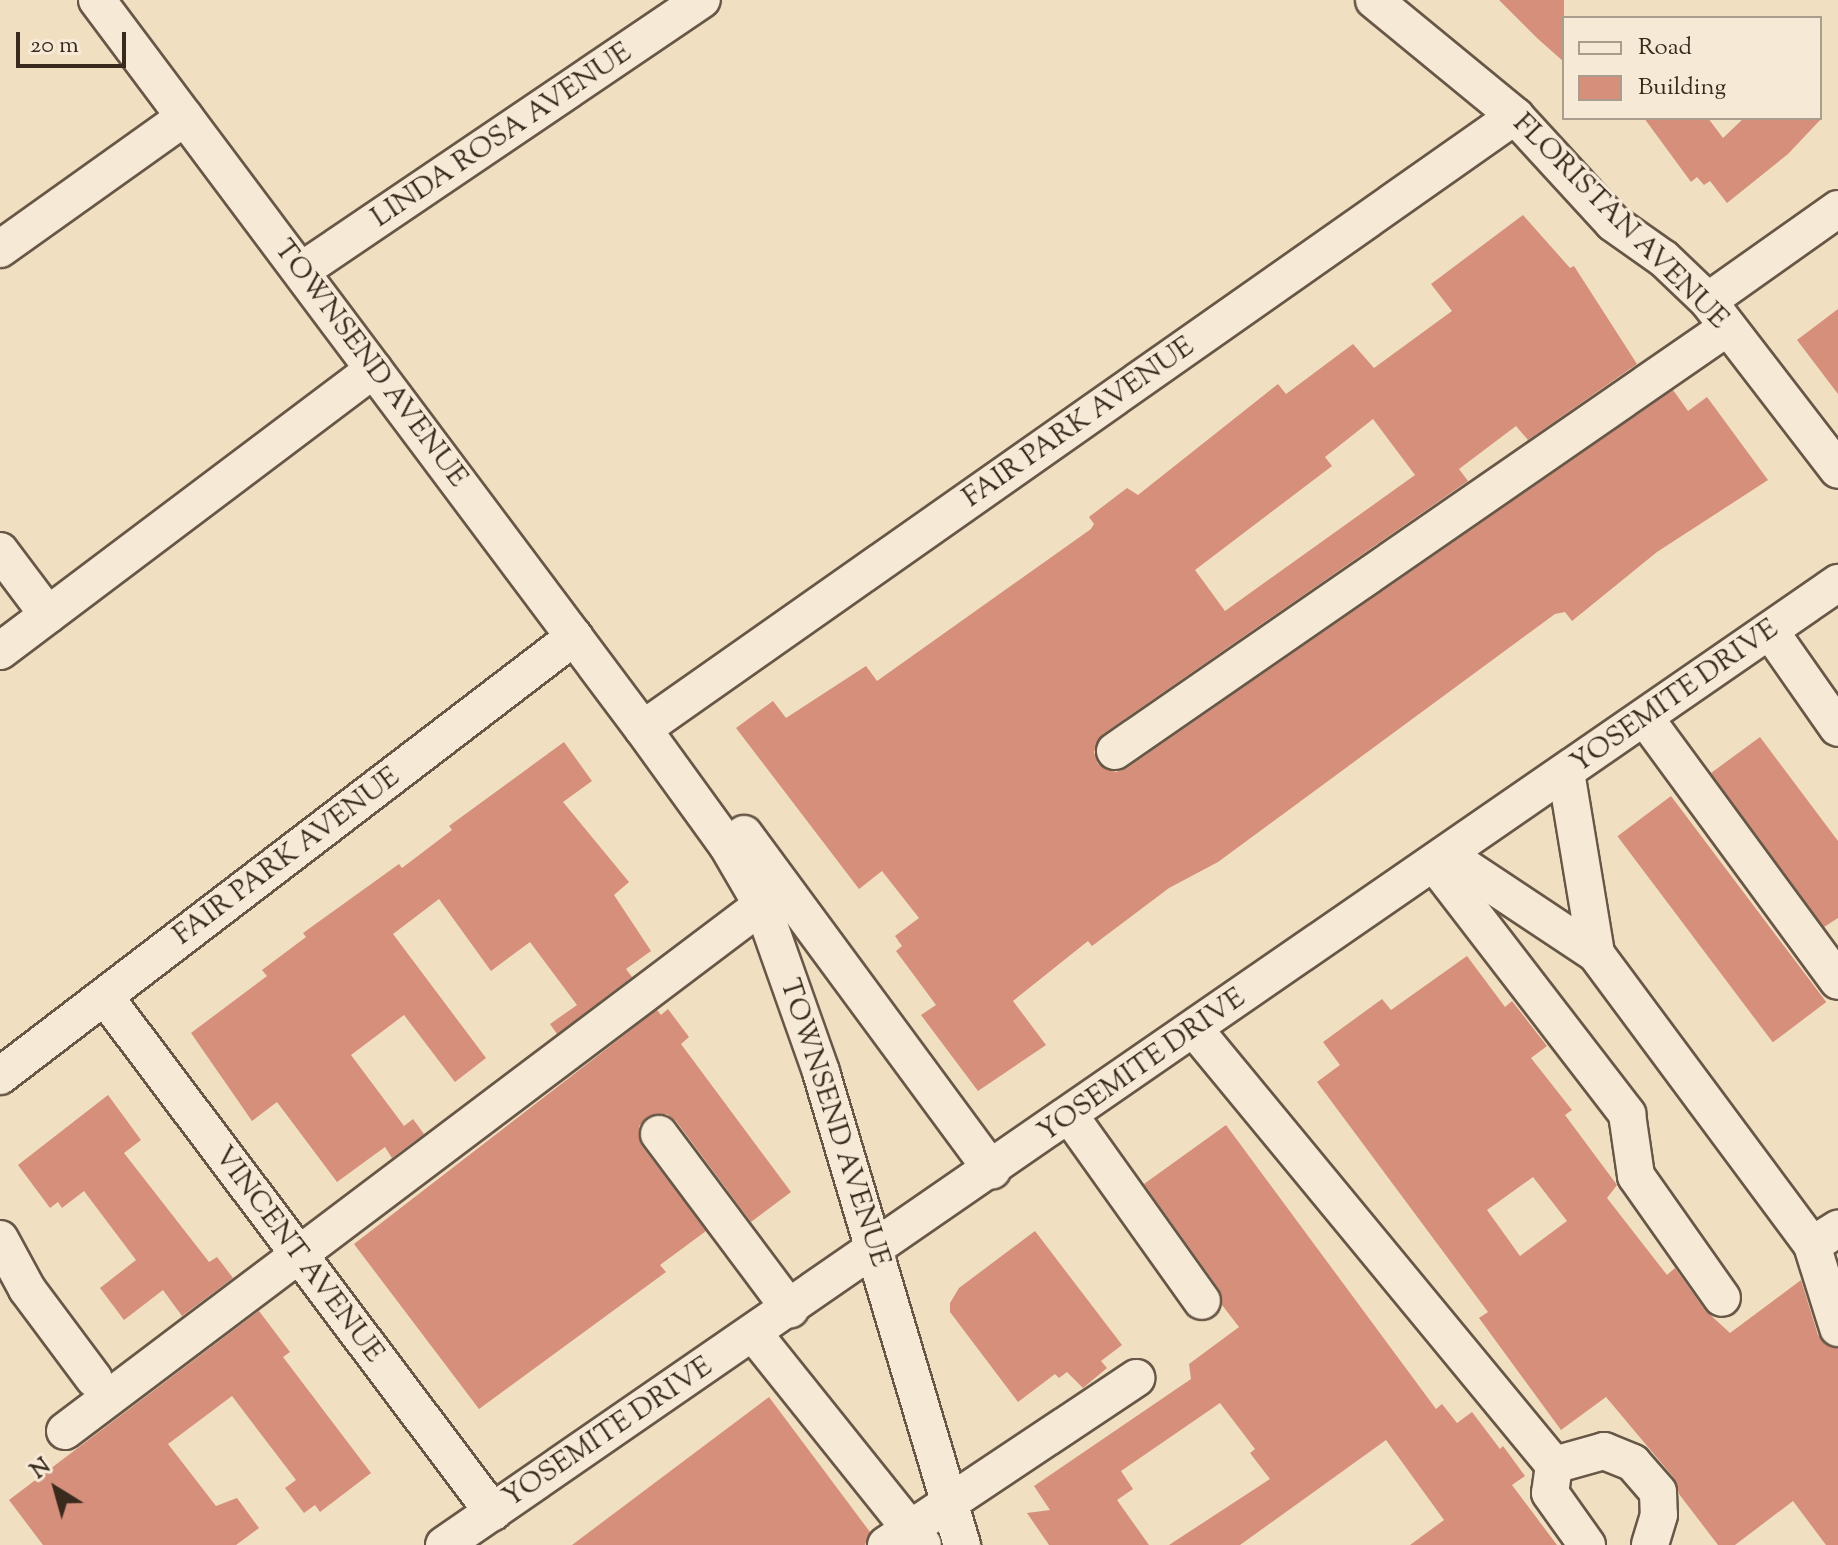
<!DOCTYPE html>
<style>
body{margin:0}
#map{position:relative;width:1838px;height:1545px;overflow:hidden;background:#f1dfc1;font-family:"Sorts Mill Goudy",serif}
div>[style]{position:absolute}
.building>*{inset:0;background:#d58f7a;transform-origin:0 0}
.roads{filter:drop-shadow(2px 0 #685747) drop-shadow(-2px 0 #685747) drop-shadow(0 2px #685747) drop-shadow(0 -2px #685747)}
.minor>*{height:36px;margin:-18px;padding:0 18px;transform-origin:18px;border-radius:18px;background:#f6ead7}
span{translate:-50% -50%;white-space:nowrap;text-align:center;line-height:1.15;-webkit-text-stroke:7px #f6ead7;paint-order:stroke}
.street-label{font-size:28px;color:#3a2a1e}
.legend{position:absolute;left:1562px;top:16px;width:260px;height:104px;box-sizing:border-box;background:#f6ead7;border:2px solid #ab9d8d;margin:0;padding:10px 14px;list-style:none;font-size:24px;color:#3a2a1e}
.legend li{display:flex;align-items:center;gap:16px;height:40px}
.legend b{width:40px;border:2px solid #ab9d8d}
.north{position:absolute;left:16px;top:1449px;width:80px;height:80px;-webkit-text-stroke:6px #f6ead7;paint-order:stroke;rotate:323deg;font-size:22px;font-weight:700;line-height:32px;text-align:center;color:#3a2a1e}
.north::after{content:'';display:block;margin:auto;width:28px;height:36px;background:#3a2a1e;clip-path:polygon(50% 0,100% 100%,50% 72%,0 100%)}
.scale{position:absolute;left:16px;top:32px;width:110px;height:36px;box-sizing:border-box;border:4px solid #3a2a1e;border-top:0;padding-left:10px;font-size:24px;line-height:28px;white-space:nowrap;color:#3a2a1e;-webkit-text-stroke:6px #f6ead7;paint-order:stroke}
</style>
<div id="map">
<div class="building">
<div style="clip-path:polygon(1499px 0,1564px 0,1564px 62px,1537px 38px)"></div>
<div style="clip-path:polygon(1644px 118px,1708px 118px,1723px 138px,1744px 118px,1822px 118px,1788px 154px,1727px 203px,1710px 181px,1704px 185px,1697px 177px,1691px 182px)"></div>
<div style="clip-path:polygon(evenodd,1523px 215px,1570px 268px,1574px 266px,1637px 364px,1528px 440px,1516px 426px,1459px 469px,1468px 481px,1103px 734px,1094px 752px,1098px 764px,1116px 772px,1127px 768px,1673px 390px,1688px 411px,1707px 397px,1768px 480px,1657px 552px,1572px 621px,1565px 612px,1555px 614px,1218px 862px,1169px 888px,1092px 946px,1088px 941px,1013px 1001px,1046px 1045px,978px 1091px,921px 1015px,936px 1005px,896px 951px,902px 946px,895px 936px,919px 918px,882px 871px,859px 889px,736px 728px,773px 701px,786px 718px,866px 666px,877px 681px,1091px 529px,1094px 524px,1089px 517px,1127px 488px,1138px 495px,1278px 384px,1286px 394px,1353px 344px,1374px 368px,1452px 311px,1431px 284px,1523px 215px,1373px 419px,1415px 475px,1225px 611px,1195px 570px,1332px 466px,1325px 457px,1373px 419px)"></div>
<div style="clip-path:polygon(1838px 309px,1838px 394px,1797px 340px)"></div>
<div style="clip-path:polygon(1760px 737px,1838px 841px,1838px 918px,1824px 927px,1711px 773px)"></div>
<div style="clip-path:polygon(564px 742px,592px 781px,563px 802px,629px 882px,614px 895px,651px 951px,626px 969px,632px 977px,557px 1034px,550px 1024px,577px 1005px,530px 942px,491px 971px,439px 899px,393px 934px,486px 1058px,455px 1082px,404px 1015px,351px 1055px,404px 1126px,413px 1119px,424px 1134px,392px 1158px,385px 1147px,337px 1182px,277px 1102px,252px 1121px,191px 1033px,267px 976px,262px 970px,306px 937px,303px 933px,399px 864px,402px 868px,452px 830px,449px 826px)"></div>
<div style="left:1671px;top:796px;width:258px;height:67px;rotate:53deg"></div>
<div style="clip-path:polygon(evenodd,1467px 956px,1505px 1007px,1512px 1001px,1547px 1046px,1531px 1058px,1572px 1110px,1565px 1115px,1617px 1185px,1607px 1198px,1667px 1275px,1675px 1268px,1705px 1310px,1730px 1333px,1801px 1280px,1818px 1335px,1838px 1348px,1838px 1545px,1826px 1545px,1793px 1501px,1735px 1545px,1718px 1545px,1679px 1494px,1674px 1478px,1606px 1397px,1561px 1430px,1479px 1318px,1488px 1312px,1317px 1082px,1340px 1065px,1323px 1042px,1382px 999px,1391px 1010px,1467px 956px,1533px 1177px,1567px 1221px,1520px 1256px,1487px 1210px,1533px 1177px)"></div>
<div style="clip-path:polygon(668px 1009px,689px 1037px,681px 1044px,791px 1192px,751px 1222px,676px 1121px,667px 1114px,647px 1117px,639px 1126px,642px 1146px,706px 1231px,660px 1265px,666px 1272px,479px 1409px,354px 1244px,657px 1010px,661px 1015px)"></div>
<div style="clip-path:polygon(108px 1095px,141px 1140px,124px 1153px,209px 1262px,217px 1257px,233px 1278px,182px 1316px,163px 1290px,124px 1320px,100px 1288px,136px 1260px,84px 1191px,62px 1208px,58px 1202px,50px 1208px,18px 1165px)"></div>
<div style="clip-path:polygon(1226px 1125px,1436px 1409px,1442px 1404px,1457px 1423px,1472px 1412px,1500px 1449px,1503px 1446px,1525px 1476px,1512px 1485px,1557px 1545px,1410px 1545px,1444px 1520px,1386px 1440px,1240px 1545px,1169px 1545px,1270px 1479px,1250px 1453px,1255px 1449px,1220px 1403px,1121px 1471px,1133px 1489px,1117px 1500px,1149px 1545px,1049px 1545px,1027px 1513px,1050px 1510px,1034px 1486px,1191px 1379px,1189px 1364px,1239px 1327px,1222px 1305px,1219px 1289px,1144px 1184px)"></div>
<div style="clip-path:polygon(1035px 1231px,1122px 1345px,1101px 1361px,1107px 1368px,1083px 1388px,1067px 1372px,1059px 1378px,1055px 1374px,1018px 1402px,950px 1312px,950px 1303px,959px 1288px)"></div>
<div style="clip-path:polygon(259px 1311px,290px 1352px,283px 1357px,371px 1473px,320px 1512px,315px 1505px,304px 1513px,285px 1488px,296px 1480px,232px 1396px,168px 1444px,216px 1506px,237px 1498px,259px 1528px,236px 1545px,43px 1545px,9px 1500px)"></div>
<div style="clip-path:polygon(769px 1397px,870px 1532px,865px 1545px,572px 1545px)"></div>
</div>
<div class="roads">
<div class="minor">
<div style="left:97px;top:0;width:911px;rotate:53.17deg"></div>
<div style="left:643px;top:729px;width:143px;rotate:54.1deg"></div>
<div style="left:727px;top:845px;width:69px;rotate:59.7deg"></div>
<div style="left:762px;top:905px;width:177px;rotate:70.5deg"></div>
<div style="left:821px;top:1072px;width:494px;rotate:73.4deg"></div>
<div style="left:1374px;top:0;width:183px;rotate:39.4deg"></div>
<div style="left:1515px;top:116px;width:145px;rotate:47.5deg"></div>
<div style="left:1613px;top:223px;width:62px;rotate:35.2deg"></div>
<div style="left:1664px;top:259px;width:61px;rotate:43.7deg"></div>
<div style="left:1708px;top:301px;width:213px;rotate:52.4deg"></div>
<div style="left:0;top:249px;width:227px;rotate:-35.5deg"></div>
<div style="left:301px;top:271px;width:484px;rotate:-34.1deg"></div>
<div style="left:1708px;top:301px;width:159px;rotate:-35.3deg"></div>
<div style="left:0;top:551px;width:80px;rotate:53.1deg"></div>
<div style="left:1770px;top:631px;width:118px;rotate:55deg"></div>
<div style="left:0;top:651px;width:468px;rotate:-37deg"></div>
<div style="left:1645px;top:718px;width:326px;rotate:53.7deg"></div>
<div style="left:643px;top:729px;width:1066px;rotate:-35.11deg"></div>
<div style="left:1115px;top:751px;width:745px;rotate:-34.67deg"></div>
<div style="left:1566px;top:772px;width:184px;rotate:80.6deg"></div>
<div style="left:744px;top:834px;width:418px;rotate:53.6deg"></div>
<div style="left:1447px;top:855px;width:179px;rotate:33.6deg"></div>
<div style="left:1596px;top:954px;width:362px;rotate:53.4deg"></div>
<div style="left:1812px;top:1245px;width:31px;rotate:-32deg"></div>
<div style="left:1434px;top:863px;width:317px;rotate:52.4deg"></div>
<div style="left:1627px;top:1114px;width:63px;rotate:81.7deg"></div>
<div style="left:1636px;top:1176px;width:149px;rotate:54.8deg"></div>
<div style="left:105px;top:997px;width:645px;rotate:53.01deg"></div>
<div style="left:1195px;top:1030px;width:564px;rotate:50.47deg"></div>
<div style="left:1554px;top:1465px;width:28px;rotate:98deg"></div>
<div style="left:1550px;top:1493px;width:64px;rotate:54.6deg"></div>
<div style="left:0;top:1076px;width:723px;rotate:-37.41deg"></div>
<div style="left:1070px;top:1116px;width:227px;rotate:54.5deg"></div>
<div style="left:659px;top:1134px;width:219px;rotate:53.2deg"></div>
<div style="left:0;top:1239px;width:57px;rotate:61.6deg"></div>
<div style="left:27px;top:1289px;width:112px;rotate:53.3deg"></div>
<div style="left:1812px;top:1245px;width:87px;rotate:72.6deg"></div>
<div style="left:754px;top:1334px;width:270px;rotate:51.3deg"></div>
<div style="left:65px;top:1431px;width:873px;rotate:-37.04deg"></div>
<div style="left:1554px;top:1465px;width:52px;rotate:-15.6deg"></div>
<div style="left:1604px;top:1451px;width:31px;rotate:22deg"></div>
<div style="left:1633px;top:1463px;width:38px;rotate:49deg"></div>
<div style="left:1658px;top:1492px;width:23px;rotate:88deg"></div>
<div style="left:1659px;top:1515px;width:31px;rotate:107deg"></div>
<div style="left:444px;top:1545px;width:1694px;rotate:-34.61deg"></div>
<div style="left:886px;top:1545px;width:301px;rotate:-33.7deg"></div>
</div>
</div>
<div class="street-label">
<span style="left:502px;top:136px;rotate:-34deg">LINDA ROSA AVENUE</span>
<span style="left:1620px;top:222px;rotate:45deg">FLORISTAN AVENUE</span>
<span style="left:370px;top:364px;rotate:53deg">TOWNSEND AVENUE</span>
<span style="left:1079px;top:423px;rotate:-35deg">FAIR PARK AVENUE</span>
<span style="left:1675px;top:697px;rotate:-35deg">YOSEMITE DRIVE</span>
<span style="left:287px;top:857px;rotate:-37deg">FAIR PARK AVENUE</span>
<span style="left:1142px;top:1066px;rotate:-35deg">YOSEMITE DRIVE</span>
<span style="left:834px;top:1123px;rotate:72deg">TOWNSEND AVENUE</span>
<span style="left:298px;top:1255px;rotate:53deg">VINCENT AVENUE</span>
<span style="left:608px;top:1433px;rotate:-34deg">YOSEMITE DRIVE</span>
</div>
<ul class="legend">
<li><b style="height:10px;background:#f6ead7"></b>Road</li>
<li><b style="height:22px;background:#d58f7a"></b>Building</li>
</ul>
<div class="north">N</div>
<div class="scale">20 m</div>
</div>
